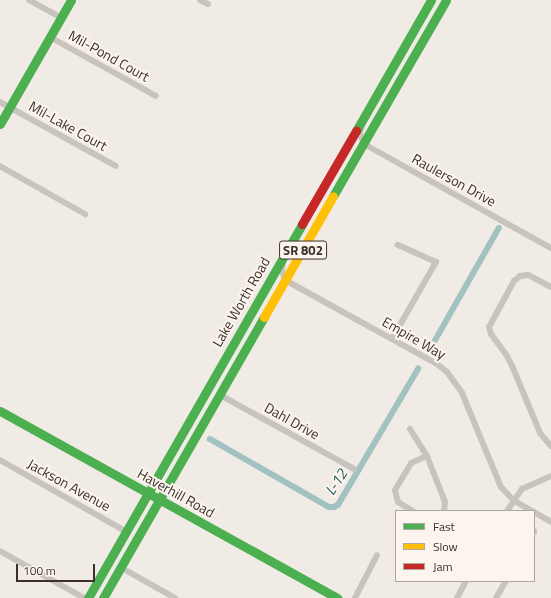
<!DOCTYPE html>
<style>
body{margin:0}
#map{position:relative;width:551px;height:598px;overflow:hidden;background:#f0ebe5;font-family:"Titillium Web",sans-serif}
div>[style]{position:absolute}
.canal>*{height:5.5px;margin:-2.75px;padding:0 2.75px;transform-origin:2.75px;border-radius:2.75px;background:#a1c2c1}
.street>*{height:6px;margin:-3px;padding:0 3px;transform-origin:3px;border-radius:3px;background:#c9c3be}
.fast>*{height:9px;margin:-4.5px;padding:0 4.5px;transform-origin:4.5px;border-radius:4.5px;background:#4caf50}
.slow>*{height:9px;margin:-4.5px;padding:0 4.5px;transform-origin:4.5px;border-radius:4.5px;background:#ffc107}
.jam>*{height:9px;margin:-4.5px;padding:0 4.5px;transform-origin:4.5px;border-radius:4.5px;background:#c62828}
span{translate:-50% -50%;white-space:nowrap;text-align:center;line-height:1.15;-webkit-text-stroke:4px #fbf5ee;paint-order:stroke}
.shield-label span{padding:1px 3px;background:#fbf5ee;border:1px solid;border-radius:3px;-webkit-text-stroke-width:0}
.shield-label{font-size:13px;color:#3b302b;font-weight:700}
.street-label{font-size:14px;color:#3b302b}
.water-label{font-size:15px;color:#1f5a5e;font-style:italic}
.legend{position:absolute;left:395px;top:510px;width:140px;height:72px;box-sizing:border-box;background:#fbf5ee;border:1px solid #aea6a0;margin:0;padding:5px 7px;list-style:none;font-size:12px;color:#3b302b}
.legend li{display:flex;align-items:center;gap:8px;height:20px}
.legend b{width:20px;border:1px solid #aea6a0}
.scale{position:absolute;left:16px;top:564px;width:79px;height:18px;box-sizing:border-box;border:2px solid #3b302b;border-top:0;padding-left:5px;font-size:12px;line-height:14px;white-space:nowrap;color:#3b302b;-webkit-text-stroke:3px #fbf5ee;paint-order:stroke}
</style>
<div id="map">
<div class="canal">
<div style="left:433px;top:344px;width:133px;rotate:-60.4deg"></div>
<div style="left:210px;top:439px;width:137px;rotate:29.7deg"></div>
<div style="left:329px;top:507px;width:5px"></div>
<div style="left:334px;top:507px;width:4px;rotate:-27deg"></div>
<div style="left:338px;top:505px;width:158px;rotate:-59.5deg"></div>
</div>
<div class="street">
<div style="left:29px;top:0;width:37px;rotate:29deg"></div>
<div style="left:200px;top:0;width:9px;rotate:27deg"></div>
<div style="left:50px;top:37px;width:121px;rotate:29.1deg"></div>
<div style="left:0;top:102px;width:132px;rotate:28.9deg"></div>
<div style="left:361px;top:126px;width:8px;rotate:97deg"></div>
<div style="left:360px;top:134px;width:11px;rotate:68deg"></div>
<div style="left:364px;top:144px;width:214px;rotate:29.1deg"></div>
<div style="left:0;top:166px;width:98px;rotate:29.5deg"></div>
<div style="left:283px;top:262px;width:8px;rotate:97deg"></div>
<div style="left:282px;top:270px;width:10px;rotate:73deg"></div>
<div style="left:285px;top:280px;width:174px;rotate:28.9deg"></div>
<div style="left:437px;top:364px;width:13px;rotate:39deg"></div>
<div style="left:447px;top:372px;width:26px;rotate:54deg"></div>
<div style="left:462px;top:393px;width:102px;rotate:67.5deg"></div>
<div style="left:501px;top:487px;width:18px;rotate:47deg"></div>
<div style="left:513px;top:500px;width:22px;rotate:30deg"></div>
<div style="left:551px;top:287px;width:26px;rotate:-152deg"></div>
<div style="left:528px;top:275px;width:8px;rotate:173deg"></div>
<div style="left:520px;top:276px;width:8px;rotate:140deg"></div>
<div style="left:514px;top:281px;width:52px;rotate:118.5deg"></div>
<div style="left:489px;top:327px;width:7px;rotate:74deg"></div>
<div style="left:491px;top:334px;width:27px;rotate:54deg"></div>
<div style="left:507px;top:356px;width:13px;rotate:63deg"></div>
<div style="left:513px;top:368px;width:70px;rotate:67.4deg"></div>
<div style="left:540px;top:433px;width:17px;rotate:50deg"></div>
<div style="left:392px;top:339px;width:89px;rotate:-60.3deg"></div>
<div style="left:436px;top:262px;width:42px;rotate:-155.9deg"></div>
<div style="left:220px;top:395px;width:153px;rotate:28.9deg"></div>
<div style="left:410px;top:429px;width:32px;rotate:58deg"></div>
<div style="left:427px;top:456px;width:49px;rotate:68.6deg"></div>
<div style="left:445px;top:502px;width:9px;rotate:96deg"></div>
<div style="left:0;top:460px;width:146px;rotate:29.6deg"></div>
<div style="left:413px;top:511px;width:17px;rotate:-149deg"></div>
<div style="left:398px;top:502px;width:12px;rotate:-104deg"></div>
<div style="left:395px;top:490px;width:31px;rotate:-59deg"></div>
<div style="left:411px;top:463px;width:17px;rotate:-24deg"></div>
<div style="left:507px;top:511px;width:27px;rotate:-56deg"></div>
<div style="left:522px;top:489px;width:32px;rotate:-24deg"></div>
<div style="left:534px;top:512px;width:20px;rotate:30deg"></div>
<div style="left:534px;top:532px;width:1px;rotate:-90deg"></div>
<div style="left:0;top:551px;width:96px;rotate:29.2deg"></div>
<div style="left:120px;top:567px;width:63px;rotate:29.4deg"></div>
<div style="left:355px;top:598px;width:48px;rotate:-62.9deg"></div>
<div style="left:457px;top:598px;width:19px;rotate:-62deg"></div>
<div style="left:496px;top:598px;width:20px;rotate:-60deg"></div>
</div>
<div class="fast">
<div style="left:0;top:124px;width:143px;rotate:-60.2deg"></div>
<div style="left:356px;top:131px;width:151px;rotate:-60.2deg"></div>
<div style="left:333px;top:196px;width:226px;rotate:-60deg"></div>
<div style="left:0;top:411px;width:386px;rotate:29deg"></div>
<div style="left:88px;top:598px;width:431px;rotate:-60.2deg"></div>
<div style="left:103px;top:598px;width:324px;rotate:-60.2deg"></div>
</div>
<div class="slow">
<div style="left:264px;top:317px;width:139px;rotate:-60.3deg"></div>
</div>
<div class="jam">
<div style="left:302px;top:224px;width:108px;rotate:-59.9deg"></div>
</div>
<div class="shield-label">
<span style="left:303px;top:250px">SR 802</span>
</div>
<div class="street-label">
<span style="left:109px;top:56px;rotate:29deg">Mil-Pond Court</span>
<span style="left:68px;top:126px;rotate:29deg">Mil-Lake Court</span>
<span style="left:454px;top:180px;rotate:29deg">Raulerson Drive</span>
<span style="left:241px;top:302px;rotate:-60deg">Lake Worth Road</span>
<span style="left:414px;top:338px;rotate:30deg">Empire Way</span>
<span style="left:292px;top:421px;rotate:29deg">Dahl Drive</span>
<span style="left:69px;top:485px;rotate:29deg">Jackson Avenue</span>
<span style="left:176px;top:493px;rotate:29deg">Haverhill Road</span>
</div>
<div class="water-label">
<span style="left:336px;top:482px;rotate:-57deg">L-12</span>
</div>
<ul class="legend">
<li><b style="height:5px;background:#4caf50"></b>Fast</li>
<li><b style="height:5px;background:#ffc107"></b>Slow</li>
<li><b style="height:5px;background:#c62828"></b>Jam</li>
</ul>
<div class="scale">100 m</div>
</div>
